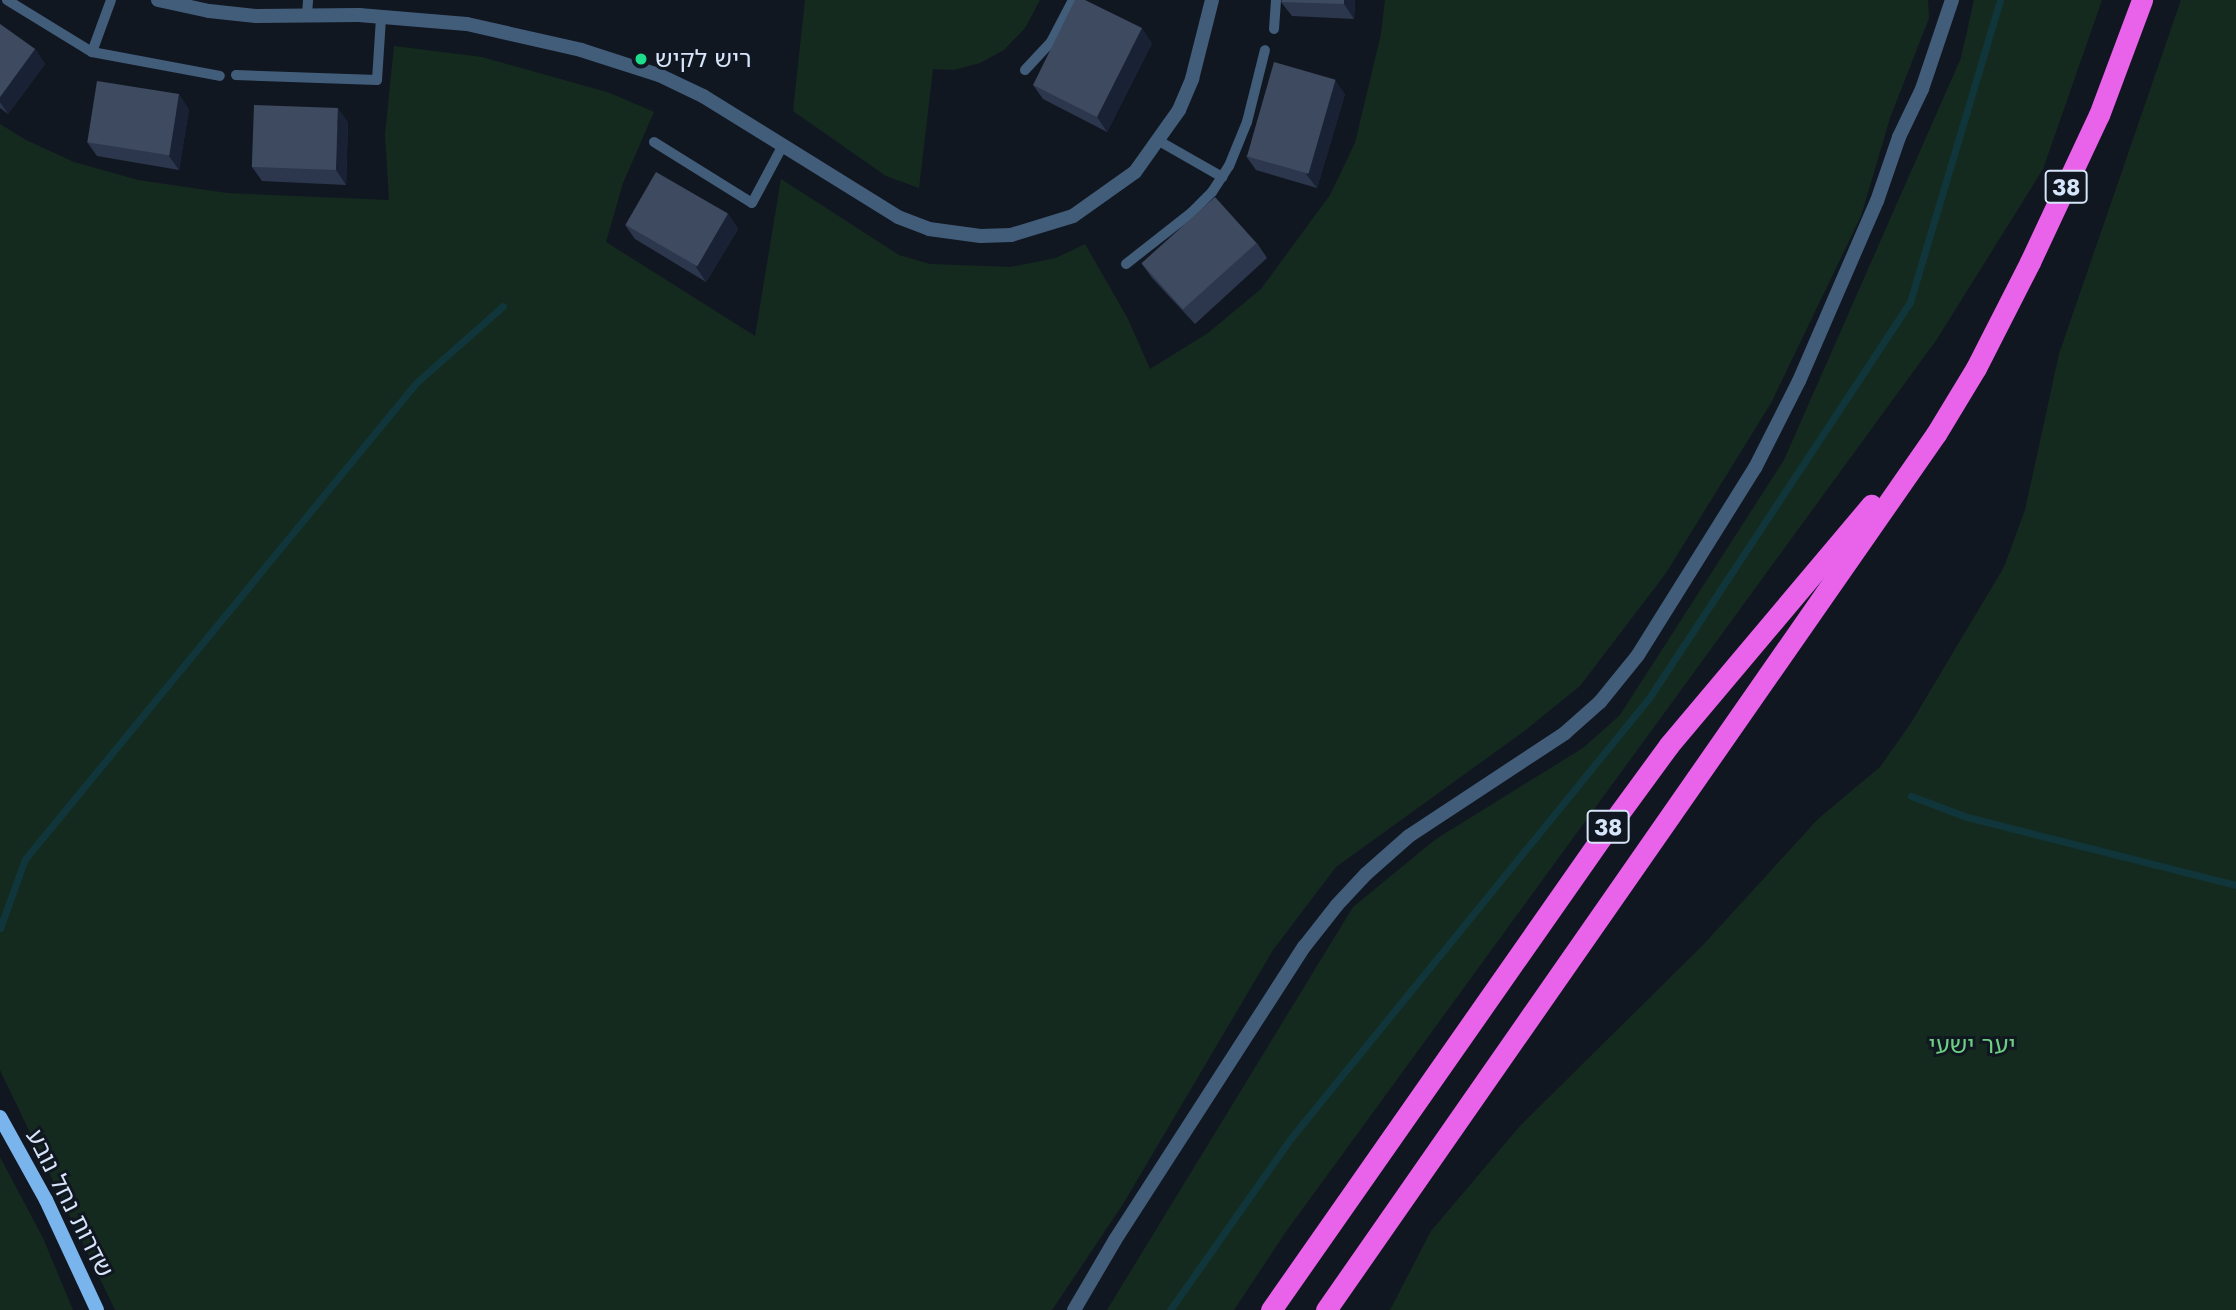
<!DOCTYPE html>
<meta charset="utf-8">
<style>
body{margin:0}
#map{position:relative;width:2236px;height:1310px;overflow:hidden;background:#111721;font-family:Jost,"Noto Sans Hebrew",sans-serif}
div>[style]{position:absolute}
.green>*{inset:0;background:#152a1e}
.stream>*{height:7px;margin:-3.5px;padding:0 3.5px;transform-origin:3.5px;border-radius:3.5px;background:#10363b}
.lane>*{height:10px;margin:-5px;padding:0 5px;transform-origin:5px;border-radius:5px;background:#425d7a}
.street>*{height:14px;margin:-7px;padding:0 7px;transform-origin:7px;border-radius:7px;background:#425d7a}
.secondary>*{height:14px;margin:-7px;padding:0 7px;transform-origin:7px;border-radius:7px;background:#7ab4ed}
.highway>*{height:21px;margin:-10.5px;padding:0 10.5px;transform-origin:10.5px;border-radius:10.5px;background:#e962ea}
.wall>*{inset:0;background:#2c374d}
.shaded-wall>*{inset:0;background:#192234}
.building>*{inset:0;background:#3e4a60;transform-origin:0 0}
.dots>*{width:19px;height:19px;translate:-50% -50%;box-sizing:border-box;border:4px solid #111721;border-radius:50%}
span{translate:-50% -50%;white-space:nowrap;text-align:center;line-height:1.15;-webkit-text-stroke:6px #111721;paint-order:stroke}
.shield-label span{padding:2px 5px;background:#111721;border:2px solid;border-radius:5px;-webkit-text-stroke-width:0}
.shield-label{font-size:23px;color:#d7e5fa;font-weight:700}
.poi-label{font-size:24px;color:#d7e5fa}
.left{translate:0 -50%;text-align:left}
.park-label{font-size:24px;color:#6cd083}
.street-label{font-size:24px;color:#d7e5fa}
</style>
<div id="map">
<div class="green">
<div style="clip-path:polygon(805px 0,1040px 0,1025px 28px,1004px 50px,980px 63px,953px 70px,933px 69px,919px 188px,886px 176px,793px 111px)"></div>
<div style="clip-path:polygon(1385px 0,1928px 0,1929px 18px,1890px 118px,1861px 216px,1771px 403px,1666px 573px,1580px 686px,1523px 732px,1336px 867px,1273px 950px,1123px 1204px,1052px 1310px,115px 1310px,0 1070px,0 124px,26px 140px,74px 162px,138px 180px,227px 193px,389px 200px,385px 135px,394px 46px,482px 57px,610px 93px,654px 112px,623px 183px,606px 242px,755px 336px,781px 179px,899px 255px,930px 264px,1011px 267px,1056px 258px,1085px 244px,1128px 319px,1150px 369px,1208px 333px,1261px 289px,1330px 195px,1355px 143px,1381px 34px)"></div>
<div style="clip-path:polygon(1974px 0,2102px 0,2043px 169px,1937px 339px,1285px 1233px,1234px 1310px,1107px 1310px,1353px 907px,1436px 839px,1583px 748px,1620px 715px,1784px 460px,1961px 58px)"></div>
<div style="clip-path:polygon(2181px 0,2236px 0,2236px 1310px,1390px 1310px,1431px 1231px,1520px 1126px,1704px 944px,1818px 819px,1880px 767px,1911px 723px,2004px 567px,2025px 510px,2059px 354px)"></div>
<div style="clip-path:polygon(0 1157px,43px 1238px,73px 1310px,0 1310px)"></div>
</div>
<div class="stream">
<div style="left:1911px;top:796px;width:60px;rotate:20.6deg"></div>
<div style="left:1967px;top:817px;width:277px;rotate:14.2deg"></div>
<div style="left:0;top:928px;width:73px;rotate:-70.1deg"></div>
<div style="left:25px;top:859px;width:616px;rotate:-50.6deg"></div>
<div style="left:416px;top:383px;width:116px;rotate:-41.5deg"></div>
<div style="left:1170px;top:1310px;width:210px;rotate:-54.9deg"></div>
<div style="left:1291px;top:1138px;width:567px;rotate:-50.87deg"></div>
<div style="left:1649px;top:698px;width:474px;rotate:-56.6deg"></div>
<div style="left:1910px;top:302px;width:315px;rotate:-73.4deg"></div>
</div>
<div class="lane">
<div style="left:7px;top:0;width:100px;rotate:31.5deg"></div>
<div style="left:92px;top:52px;width:130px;rotate:10.6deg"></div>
<div style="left:307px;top:15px;width:15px;rotate:-86deg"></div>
<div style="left:1274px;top:29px;width:29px;rotate:-86deg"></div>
<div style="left:92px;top:52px;width:55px;rotate:-69.9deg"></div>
<div style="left:1025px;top:70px;width:38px;rotate:-47deg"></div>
<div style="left:1051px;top:42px;width:47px;rotate:-62.4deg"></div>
<div style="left:236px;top:75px;width:141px;rotate:2deg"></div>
<div style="left:377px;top:80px;width:62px;rotate:-86.3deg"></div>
<div style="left:1159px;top:141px;width:73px;rotate:29.7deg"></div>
<div style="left:654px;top:142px;width:115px;rotate:31.9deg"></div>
<div style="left:752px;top:203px;width:66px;rotate:-61.9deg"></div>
<div style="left:1126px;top:264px;width:83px;rotate:-38.1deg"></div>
<div style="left:1191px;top:213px;width:30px;rotate:-45deg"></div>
<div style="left:1212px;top:192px;width:31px;rotate:-57deg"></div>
<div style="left:1229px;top:166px;width:48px;rotate:-67.8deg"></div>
<div style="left:1247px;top:122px;width:74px;rotate:-76deg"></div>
</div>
<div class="street">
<div style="left:158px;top:0;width:52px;rotate:12.2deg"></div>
<div style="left:209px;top:11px;width:47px;rotate:6.1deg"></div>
<div style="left:256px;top:16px;width:103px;rotate:-0.6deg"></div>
<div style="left:359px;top:15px;width:108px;rotate:4.8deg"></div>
<div style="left:467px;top:24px;width:117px;rotate:12.8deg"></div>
<div style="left:581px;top:50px;width:82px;rotate:17.8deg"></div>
<div style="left:659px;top:75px;width:49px;rotate:25.5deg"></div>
<div style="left:703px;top:96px;width:229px;rotate:31.8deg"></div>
<div style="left:898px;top:217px;width:33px;rotate:21deg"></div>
<div style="left:929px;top:229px;width:52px;rotate:7.7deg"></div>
<div style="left:981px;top:236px;width:30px;rotate:-2deg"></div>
<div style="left:1011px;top:235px;width:65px;rotate:-17deg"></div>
<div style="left:1073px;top:216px;width:76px;rotate:-35.4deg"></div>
<div style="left:1135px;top:172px;width:76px;rotate:-54.6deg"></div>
<div style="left:1179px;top:110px;width:34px;rotate:-67deg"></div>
<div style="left:1192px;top:79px;width:81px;rotate:-75.8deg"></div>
<div style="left:1074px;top:1310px;width:81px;rotate:-59.6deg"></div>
<div style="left:1115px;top:1240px;width:349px;rotate:-57.2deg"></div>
<div style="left:1304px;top:947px;width:53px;rotate:-51.8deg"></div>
<div style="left:1337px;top:905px;width:42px;rotate:-46.9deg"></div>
<div style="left:1366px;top:874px;width:57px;rotate:-41.5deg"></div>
<div style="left:1409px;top:836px;width:187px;rotate:-33.4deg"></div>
<div style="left:1565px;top:733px;width:47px;rotate:-41.5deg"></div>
<div style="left:1600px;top:702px;width:60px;rotate:-51deg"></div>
<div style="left:1638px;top:655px;width:221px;rotate:-58deg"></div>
<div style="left:1755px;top:468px;width:97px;rotate:-63.2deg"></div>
<div style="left:1799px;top:381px;width:196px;rotate:-66.6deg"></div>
<div style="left:1877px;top:201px;width:68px;rotate:-71deg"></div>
<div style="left:1899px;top:137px;width:53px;rotate:-64.4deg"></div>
<div style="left:1922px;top:89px;width:94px;rotate:-71.4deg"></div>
</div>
<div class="secondary">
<div style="left:0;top:1117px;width:95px;rotate:61deg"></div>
<div style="left:46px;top:1200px;width:121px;rotate:65.1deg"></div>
</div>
<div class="highway">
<div style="left:1271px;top:1310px;width:576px;rotate:-55.04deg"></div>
<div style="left:1601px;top:838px;width:115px;rotate:-53.8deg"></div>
<div style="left:1669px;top:745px;width:314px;rotate:-49.9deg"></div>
<div style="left:1326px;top:1310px;width:1067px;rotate:-55.15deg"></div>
<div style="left:1936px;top:434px;width:77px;rotate:-58.8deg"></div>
<div style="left:1976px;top:368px;width:119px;rotate:-63deg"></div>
<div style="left:2030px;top:262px;width:162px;rotate:-64.9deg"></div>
<div style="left:2099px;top:115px;width:123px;rotate:-69.5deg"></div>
</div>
<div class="wall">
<div style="clip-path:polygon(1355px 0,1354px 19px,1292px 16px,1281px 2px)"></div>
<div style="clip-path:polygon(0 24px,35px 49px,45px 64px,8px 114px,0 108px)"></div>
<div style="clip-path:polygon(1152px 43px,1107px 132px,1043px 99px,1033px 85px)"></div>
<div style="clip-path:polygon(1345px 94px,1317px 188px,1256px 170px,1246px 156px)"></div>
<div style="clip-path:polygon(189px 109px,179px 170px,97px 156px,87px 142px)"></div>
<div style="clip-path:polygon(348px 122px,346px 185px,262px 181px,252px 167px)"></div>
<div style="clip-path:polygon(728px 214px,738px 229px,706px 282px,635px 239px,625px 225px)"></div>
<div style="clip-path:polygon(1257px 243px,1267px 258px,1195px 324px,1152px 278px,1142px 264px)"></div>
</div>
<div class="shaded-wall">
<div style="clip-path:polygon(1344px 0,1355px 0,1354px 19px,1344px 4px)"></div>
<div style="clip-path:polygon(1142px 28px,1152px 43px,1107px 132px,1097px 117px)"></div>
<div style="clip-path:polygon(35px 49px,45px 64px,8px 114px,0 102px,0 97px)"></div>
<div style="clip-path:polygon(1335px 80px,1345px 94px,1317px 188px,1306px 174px)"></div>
<div style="clip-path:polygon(179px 94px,189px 109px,179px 170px,169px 156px)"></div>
<div style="clip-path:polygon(338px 108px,348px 122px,346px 185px,336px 170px)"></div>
<div style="clip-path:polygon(728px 214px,738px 229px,706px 282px,696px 267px)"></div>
</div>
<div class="building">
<div style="clip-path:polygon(1075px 0,1085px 0,1142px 28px,1097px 117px,1033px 85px)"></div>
<div style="clip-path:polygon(1282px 0,1344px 0,1344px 4px,1281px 2px)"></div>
<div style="clip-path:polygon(0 24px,35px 49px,0 97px)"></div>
<div style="left:1274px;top:62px;width:64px;height:98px;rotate:16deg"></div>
<div style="left:97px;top:81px;width:83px;height:62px;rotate:9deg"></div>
<div style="left:254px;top:105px;width:84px;height:62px;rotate:2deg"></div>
<div style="left:656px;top:172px;width:83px;height:61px;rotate:30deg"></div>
<div style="left:1215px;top:197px;width:62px;height:99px;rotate:48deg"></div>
</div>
<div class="dots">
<div style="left:641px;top:59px;background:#1ede8c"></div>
</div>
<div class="shield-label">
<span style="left:2066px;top:187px">38</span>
<span style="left:1608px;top:827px">38</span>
</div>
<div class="poi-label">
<span class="left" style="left:655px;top:59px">ריש לקיש</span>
</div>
<div class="park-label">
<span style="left:1972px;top:1045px">יער ישעי</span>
</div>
<div class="street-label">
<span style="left:70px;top:1203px;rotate:63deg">שדרות נחל נובע</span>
</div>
</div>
